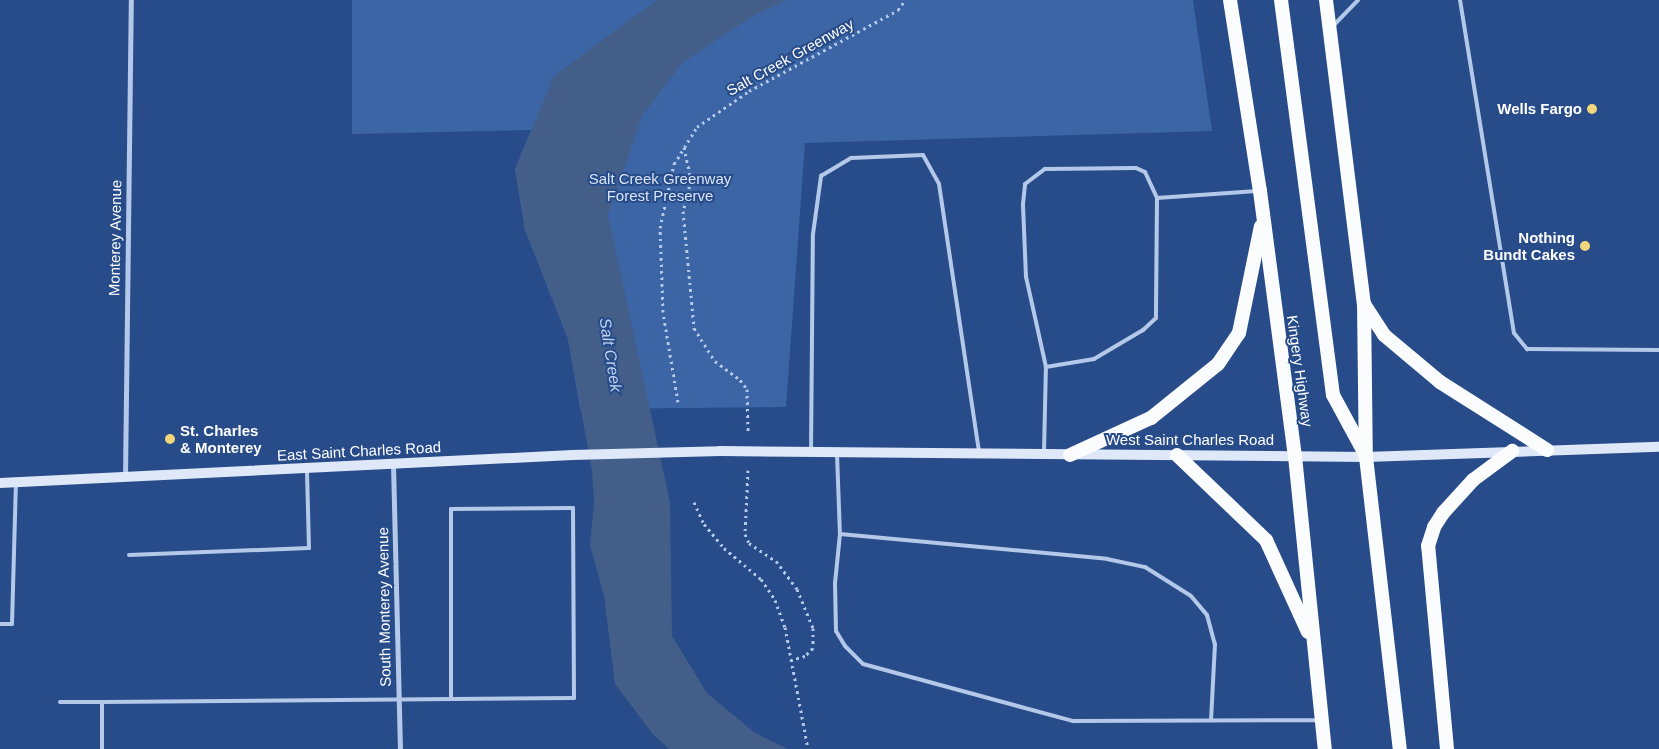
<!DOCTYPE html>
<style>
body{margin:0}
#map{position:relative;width:1659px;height:749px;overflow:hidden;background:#274c89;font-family:Helvetica,sans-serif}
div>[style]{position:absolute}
.green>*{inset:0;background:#3c65a5}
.water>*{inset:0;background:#435e89}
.path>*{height:3px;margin-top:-1.5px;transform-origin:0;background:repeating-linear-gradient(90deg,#b4c9e9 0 2.5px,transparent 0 6.5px)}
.service>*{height:4px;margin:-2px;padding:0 2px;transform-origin:2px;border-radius:2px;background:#b4c9e9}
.minor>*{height:5px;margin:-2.5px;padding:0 2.5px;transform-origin:2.5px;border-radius:2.5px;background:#b4c9e9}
.secondary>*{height:10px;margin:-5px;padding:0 5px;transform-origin:5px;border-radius:5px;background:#dfe8f8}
.trunk>*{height:14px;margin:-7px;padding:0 7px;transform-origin:7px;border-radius:7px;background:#fbfcfe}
.secondary-bridge>*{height:10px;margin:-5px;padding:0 5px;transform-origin:5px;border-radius:5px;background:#dfe8f8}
.dots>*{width:14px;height:14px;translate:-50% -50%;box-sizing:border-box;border:2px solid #274c89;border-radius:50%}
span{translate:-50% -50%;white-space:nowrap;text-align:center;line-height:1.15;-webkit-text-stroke:4px #274c89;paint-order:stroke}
.street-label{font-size:15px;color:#fff}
.poi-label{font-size:15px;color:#fff;font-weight:700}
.right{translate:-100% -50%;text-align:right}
.left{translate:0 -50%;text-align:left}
.park-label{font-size:15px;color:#d8e4f7}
.water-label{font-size:16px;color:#c0d3f0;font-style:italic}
</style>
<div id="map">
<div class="green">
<div style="clip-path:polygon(352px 0,1193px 0,1212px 131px,805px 143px,786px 407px,580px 409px,568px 339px,525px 230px,515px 169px,531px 130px,352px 134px)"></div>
</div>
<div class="water">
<div style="clip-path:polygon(657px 0,786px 0,751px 17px,682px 63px,642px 116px,608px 215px,670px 502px,672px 636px,707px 693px,755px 733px,788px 749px,669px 749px,652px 733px,615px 684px,604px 596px,590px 545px,594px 502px,592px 471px,568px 339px,525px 230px,515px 169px,554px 76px)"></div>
</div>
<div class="path">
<div style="left:684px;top:147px;width:34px;rotate:78deg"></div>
<div style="left:691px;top:180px;width:32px;rotate:104deg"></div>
<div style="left:683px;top:211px;width:118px;rotate:84.6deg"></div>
<div style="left:694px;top:328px;width:39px;rotate:58deg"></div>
<div style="left:715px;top:361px;width:31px;rotate:37deg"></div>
<div style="left:740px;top:380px;width:11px;rotate:52deg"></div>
<div style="left:747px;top:389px;width:42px;rotate:88.6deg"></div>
<div style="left:678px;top:402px;width:91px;rotate:-99.5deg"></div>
<div style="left:663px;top:312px;width:84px;rotate:-92deg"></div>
<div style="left:660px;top:228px;width:66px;rotate:-77.7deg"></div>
<div style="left:674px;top:164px;width:44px;rotate:-58.1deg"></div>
<div style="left:697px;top:127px;width:63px;rotate:-34.7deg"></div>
<div style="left:749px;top:91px;width:170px;rotate:-28.5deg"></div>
<div style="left:898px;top:10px;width:12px;rotate:-55deg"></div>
<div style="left:748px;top:470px;width:64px;rotate:92.7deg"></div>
<div style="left:745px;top:534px;width:10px;rotate:66deg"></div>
<div style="left:749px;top:543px;width:32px;rotate:34deg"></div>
<div style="left:776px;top:561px;width:35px;rotate:53deg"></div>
<div style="left:797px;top:589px;width:42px;rotate:67.7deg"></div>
<div style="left:813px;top:628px;width:20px;rotate:90deg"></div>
<div style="left:813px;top:648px;width:11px;rotate:135deg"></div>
<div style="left:805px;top:656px;width:15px;rotate:164deg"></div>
<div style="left:694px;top:502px;width:24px;rotate:66deg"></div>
<div style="left:704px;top:524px;width:31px;rotate:50deg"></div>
<div style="left:724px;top:548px;width:48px;rotate:40deg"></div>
<div style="left:761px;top:579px;width:25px;rotate:56deg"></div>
<div style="left:775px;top:600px;width:29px;rotate:70deg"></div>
<div style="left:785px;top:627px;width:124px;rotate:79.3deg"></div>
</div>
<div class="service">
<div style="left:1460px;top:0;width:337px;rotate:80.8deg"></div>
<div style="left:1514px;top:333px;width:21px;rotate:51deg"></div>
<div style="left:1527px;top:349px;width:132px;rotate:0.4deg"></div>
<div style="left:1333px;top:26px;width:36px;rotate:-46deg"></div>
<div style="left:1157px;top:198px;width:100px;rotate:-4deg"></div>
<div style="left:811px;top:451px;width:217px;rotate:-89.5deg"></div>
<div style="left:813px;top:234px;width:59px;rotate:-82.1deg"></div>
<div style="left:821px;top:176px;width:35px;rotate:-31deg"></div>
<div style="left:851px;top:158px;width:72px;rotate:-2.4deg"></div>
<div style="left:923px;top:155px;width:33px;rotate:61deg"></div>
<div style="left:939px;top:184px;width:270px;rotate:81.5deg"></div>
<div style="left:1044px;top:452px;width:85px;rotate:-88.7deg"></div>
<div style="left:1046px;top:367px;width:92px;rotate:-102.5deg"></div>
<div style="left:1026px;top:277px;width:73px;rotate:-92.4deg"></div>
<div style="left:1023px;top:204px;width:20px;rotate:-84deg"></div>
<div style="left:1025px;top:184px;width:25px;rotate:-37deg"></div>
<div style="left:1045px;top:169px;width:91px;rotate:-0.6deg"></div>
<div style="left:1136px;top:168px;width:10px;rotate:24deg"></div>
<div style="left:1145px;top:172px;width:29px;rotate:65deg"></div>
<div style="left:1157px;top:198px;width:120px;rotate:90.5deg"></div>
<div style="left:1156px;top:318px;width:18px;rotate:137deg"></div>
<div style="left:1143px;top:330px;width:57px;rotate:149.4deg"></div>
<div style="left:1094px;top:359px;width:49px;rotate:170.5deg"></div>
<div style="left:837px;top:454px;width:80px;rotate:87.9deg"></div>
<div style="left:840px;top:534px;width:49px;rotate:95.8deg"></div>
<div style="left:835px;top:583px;width:48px;rotate:88.8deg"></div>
<div style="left:836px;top:631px;width:17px;rotate:59deg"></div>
<div style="left:845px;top:646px;width:25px;rotate:45deg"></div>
<div style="left:863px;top:664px;width:218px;rotate:15.2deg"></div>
<div style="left:1073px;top:721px;width:247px;rotate:-0.2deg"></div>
<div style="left:840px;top:534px;width:268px;rotate:5.3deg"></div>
<div style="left:1107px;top:559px;width:39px;rotate:12deg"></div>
<div style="left:1145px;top:567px;width:54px;rotate:32.2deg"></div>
<div style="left:1191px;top:596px;width:25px;rotate:50deg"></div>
<div style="left:1207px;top:615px;width:30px;rotate:75deg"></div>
<div style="left:1215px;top:644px;width:76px;rotate:93deg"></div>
<div style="left:129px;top:555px;width:180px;rotate:-2.2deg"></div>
<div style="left:309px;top:548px;width:78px;rotate:-91.5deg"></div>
<div style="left:0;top:624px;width:12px"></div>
<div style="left:12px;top:624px;width:142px;rotate:-88.4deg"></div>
<div style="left:60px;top:702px;width:42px"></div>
<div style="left:102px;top:749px;width:47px;rotate:-90deg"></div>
<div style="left:102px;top:702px;width:472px;rotate:-0.5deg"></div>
<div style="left:574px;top:698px;width:190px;rotate:-90.3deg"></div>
<div style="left:573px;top:508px;width:122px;rotate:179.5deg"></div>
<div style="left:451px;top:509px;width:189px;rotate:90deg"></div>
</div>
<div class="minor">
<div style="left:393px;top:464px;width:285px;rotate:88.6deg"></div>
<div style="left:125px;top:477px;width:477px;rotate:-89.3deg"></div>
</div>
<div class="secondary">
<div style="left:720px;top:451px;width:646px;rotate:0.53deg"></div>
<div style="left:1366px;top:457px;width:293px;rotate:-2deg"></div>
<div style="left:0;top:483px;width:573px;rotate:-2.8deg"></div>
</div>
<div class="trunk">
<div style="left:1230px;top:0;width:193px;rotate:81.1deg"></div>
<div style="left:1260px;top:191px;width:267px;rotate:82.5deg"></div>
<div style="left:1295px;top:456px;width:295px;rotate:84.2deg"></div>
<div style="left:1281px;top:0;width:398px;rotate:82.5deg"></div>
<div style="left:1333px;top:395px;width:67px;rotate:61.5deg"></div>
<div style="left:1326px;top:0;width:306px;rotate:82.9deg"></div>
<div style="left:1364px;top:304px;width:153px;rotate:89.3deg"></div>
<div style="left:1366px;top:457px;width:294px;rotate:83.4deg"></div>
<div style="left:1364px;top:304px;width:37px;rotate:57deg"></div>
<div style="left:1384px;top:335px;width:73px;rotate:40deg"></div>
<div style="left:1440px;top:382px;width:127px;rotate:32.4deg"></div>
<div style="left:1070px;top:455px;width:89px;rotate:-24.6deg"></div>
<div style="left:1151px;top:418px;width:86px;rotate:-38.9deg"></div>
<div style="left:1218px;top:364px;width:37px;rotate:-56deg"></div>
<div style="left:1239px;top:333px;width:109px;rotate:-78.4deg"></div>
<div style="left:1177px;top:455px;width:123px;rotate:43.7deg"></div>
<div style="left:1266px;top:540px;width:101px;rotate:65.5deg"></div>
<div style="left:1447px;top:749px;width:204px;rotate:-95.3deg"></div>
<div style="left:1428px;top:546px;width:20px;rotate:-72deg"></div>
<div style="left:1434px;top:527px;width:17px;rotate:-57deg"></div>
<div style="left:1443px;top:513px;width:45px;rotate:-47.7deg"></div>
<div style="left:1473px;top:480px;width:49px;rotate:-36.6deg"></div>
</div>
<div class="secondary-bridge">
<div style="left:572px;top:455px;width:148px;rotate:-1.5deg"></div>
</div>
<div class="dots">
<div style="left:1592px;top:109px;background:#f1d57a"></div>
<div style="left:1585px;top:246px;background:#f1d57a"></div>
<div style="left:170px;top:439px;background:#f1d57a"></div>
</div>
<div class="street-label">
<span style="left:790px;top:57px;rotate:-29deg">Salt Creek Greenway</span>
<span style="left:115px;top:238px;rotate:-89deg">Monterey Avenue</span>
<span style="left:1300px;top:371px;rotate:82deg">Kingery Highway</span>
<span style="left:1190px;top:440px">West Saint Charles Road</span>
<span style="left:359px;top:451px;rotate:-3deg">East Saint Charles Road</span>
<span style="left:384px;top:607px;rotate:-91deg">South Monterey Avenue</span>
</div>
<div class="poi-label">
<span class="right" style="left:1582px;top:109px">Wells Fargo</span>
<span class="right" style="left:1575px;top:246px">Nothing<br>Bundt Cakes</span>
<span class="left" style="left:180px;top:439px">St. Charles<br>&amp; Monterey</span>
</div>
<div class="park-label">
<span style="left:660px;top:187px">Salt Creek Greenway<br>Forest Preserve</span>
</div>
<div class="water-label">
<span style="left:610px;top:355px;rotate:81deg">Salt Creek</span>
</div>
</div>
